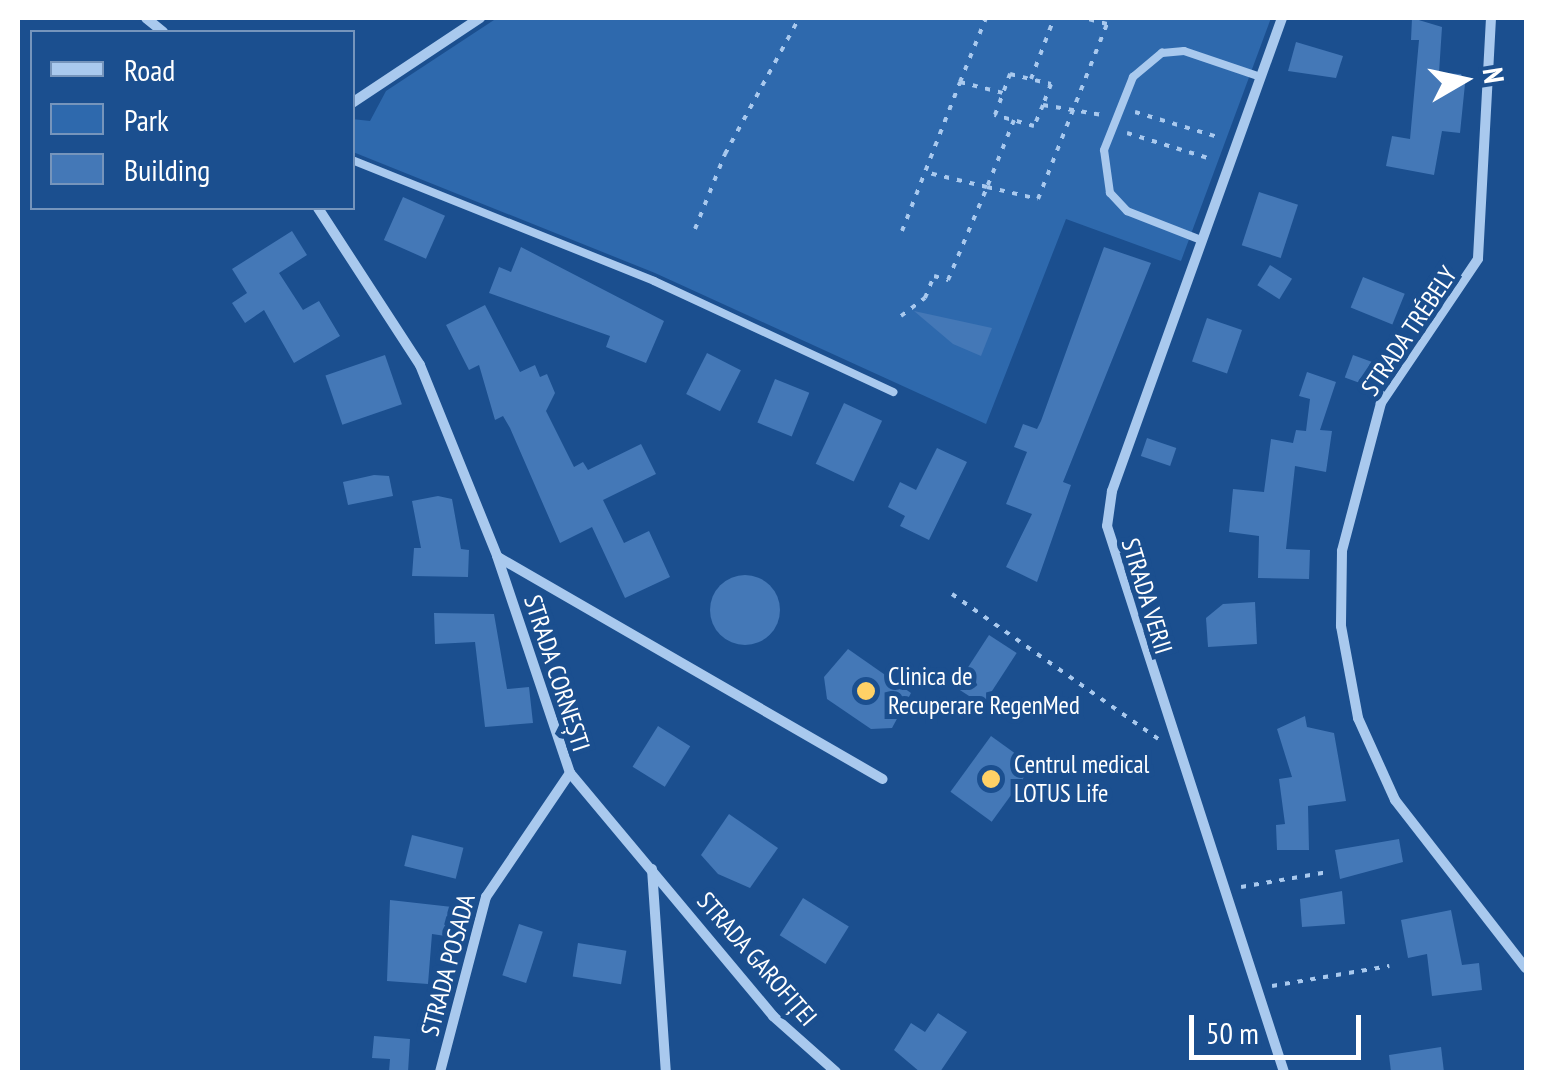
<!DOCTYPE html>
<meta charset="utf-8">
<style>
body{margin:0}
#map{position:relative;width:1544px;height:1090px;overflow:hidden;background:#1b4f8f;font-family:"PT Sans Narrow",sans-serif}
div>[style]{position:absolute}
.green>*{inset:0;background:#2e69ad}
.building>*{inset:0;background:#4478b7;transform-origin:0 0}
.round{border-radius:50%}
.path>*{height:4px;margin-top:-2px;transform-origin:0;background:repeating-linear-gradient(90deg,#a9c9ee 0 5px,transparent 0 13px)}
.service>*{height:8px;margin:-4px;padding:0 4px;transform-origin:4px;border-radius:4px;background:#a9c9ee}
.minor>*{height:10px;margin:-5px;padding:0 5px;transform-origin:5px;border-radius:5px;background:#a9c9ee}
.dots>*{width:28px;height:28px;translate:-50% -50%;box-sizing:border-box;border:5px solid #1b4f8f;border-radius:50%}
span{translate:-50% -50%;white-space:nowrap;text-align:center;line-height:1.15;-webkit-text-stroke:10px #1b4f8f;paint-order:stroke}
.street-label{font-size:25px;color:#fff}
.poi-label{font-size:25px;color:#fff}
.left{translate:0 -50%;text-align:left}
.frame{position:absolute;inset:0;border:20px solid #fff;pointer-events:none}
.legend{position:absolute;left:30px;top:30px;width:325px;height:180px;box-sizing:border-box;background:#1b4f8f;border:2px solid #7695bc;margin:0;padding:12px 18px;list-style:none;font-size:30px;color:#fff}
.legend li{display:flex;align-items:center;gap:20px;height:50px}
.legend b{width:50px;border:2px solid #7695bc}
.north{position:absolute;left:1414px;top:30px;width:100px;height:100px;-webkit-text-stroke:8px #1b4f8f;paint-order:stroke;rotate:81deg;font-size:28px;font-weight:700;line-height:40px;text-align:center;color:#fff}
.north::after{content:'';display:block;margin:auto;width:35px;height:45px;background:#fff;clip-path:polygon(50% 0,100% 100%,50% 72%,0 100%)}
.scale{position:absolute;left:1189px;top:1015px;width:172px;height:45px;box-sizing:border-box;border:5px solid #fff;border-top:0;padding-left:12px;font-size:30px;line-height:35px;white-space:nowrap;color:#fff;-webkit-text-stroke:8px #1b4f8f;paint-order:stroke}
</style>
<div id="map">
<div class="green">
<div style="clip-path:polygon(497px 18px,1271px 18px,1181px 261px,1066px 219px,986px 424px,655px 273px,353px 152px,352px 119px,370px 121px,386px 91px)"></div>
</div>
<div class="building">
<div style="clip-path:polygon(1412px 18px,1442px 27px,1439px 73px,1461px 74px,1465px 84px,1460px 133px,1442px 131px,1434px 175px,1386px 166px,1392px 136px,1410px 139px,1419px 40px,1411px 40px)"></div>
<div style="clip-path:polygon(1296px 42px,1343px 56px,1336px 78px,1288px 71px)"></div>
<div style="left:1259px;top:192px;width:41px;height:56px;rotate:18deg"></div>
<div style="left:403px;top:197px;width:46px;height:47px;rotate:24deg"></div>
<div style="clip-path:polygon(292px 231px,307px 255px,279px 273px,303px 310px,319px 301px,340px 336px,294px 363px,264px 310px,245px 323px,232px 303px,247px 293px,232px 269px)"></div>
<div style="clip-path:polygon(521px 247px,664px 321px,646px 363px,606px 347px,610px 336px,489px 293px,499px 267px,511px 272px)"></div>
<div style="clip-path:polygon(1104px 247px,1151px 263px,1063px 482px,1071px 485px,1037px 582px,1006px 567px,1032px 514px,1006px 504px,1027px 452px,1014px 447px,1023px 424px,1037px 429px,1041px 421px)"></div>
<div style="left:1270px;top:265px;width:26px;height:24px;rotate:32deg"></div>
<div style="left:1363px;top:277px;width:45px;height:33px;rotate:22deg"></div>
<div style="clip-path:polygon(485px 305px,520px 372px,535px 365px,540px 377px,547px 374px,555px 393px,546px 411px,574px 467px,583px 462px,588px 470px,641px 444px,656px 474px,603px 500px,624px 543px,649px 531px,670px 577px,625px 598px,592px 527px,560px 543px,510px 428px,503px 416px,495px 420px,479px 365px,469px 370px,446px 325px)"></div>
<div style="clip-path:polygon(914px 311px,992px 328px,981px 356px,953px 344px)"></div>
<div style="left:1207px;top:318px;width:37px;height:46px;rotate:19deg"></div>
<div style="left:707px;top:353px;width:38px;height:46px;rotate:27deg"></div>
<div style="left:385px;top:355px;width:52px;height:63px;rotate:71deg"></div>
<div style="left:1353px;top:355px;width:35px;height:24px;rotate:20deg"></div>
<div style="clip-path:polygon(1307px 372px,1336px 382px,1320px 430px,1332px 431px,1326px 472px,1295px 466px,1286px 549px,1310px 550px,1309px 579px,1258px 578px,1259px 536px,1229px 532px,1233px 489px,1264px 492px,1271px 439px,1293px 443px,1296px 430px,1306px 431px,1310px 399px,1299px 396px)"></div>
<div style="left:775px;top:379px;width:37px;height:47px;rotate:22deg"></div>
<div style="left:844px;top:403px;width:42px;height:67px;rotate:25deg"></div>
<div style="left:1147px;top:438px;width:31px;height:19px;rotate:19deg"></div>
<div style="clip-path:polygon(937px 448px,967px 462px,929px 540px,900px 526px,905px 516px,888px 507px,900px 482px,916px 490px)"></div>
<div style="clip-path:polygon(374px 475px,389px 476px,393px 496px,348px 505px,343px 482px)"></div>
<div style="clip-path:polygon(438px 496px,452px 499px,461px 549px,469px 550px,468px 577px,412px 576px,414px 548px,421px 548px,412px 501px)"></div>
<div class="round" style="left:710px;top:575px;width:70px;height:70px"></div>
<div style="clip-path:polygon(1255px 602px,1257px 644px,1208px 647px,1206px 618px,1223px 604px)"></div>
<div style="clip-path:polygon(434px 613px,494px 614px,507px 689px,529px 687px,533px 723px,485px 727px,475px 642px,435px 644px)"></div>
<div style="left:989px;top:635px;width:33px;height:62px;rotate:33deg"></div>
<div style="clip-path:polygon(848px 649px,911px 693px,892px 728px,871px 729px,827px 699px,824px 677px)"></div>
<div style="clip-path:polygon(1305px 716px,1307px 727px,1334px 733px,1346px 801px,1308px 806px,1309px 850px,1277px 850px,1276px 825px,1285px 824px,1279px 779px,1292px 777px,1277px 729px)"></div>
<div style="left:658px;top:726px;width:38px;height:48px;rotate:32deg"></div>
<div style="left:991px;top:736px;width:51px;height:69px;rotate:36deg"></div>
<div style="clip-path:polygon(729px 814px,778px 848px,750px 888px,718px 874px,701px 855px)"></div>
<div style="left:412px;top:835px;width:53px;height:32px;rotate:14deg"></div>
<div style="clip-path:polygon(1399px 839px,1403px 862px,1340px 879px,1335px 850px)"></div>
<div style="clip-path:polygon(1342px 891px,1345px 924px,1302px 927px,1300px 899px)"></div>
<div style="left:803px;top:898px;width:54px;height:44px;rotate:32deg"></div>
<div style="clip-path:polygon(390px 900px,470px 909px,466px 939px,432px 934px,428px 984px,387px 981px)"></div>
<div style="clip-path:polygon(1451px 910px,1462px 965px,1479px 963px,1482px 990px,1432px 996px,1427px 954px,1408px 958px,1401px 920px)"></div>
<div style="left:519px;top:924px;width:25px;height:54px;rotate:18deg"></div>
<div style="left:578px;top:943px;width:49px;height:34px;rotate:9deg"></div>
<div style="clip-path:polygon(938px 1013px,967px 1032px,940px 1072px,920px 1072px,894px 1050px,911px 1023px,925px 1032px)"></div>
<div style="clip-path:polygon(374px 1036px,410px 1039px,408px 1072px,389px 1072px,390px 1059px,372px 1058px)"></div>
<div style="clip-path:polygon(1441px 1047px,1444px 1072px,1391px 1072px,1389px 1055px)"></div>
</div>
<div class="path">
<div style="left:1031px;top:79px;width:65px;rotate:-69.3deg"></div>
<div style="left:960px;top:82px;width:69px;rotate:-67.9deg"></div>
<div style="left:1043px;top:105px;width:23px;rotate:113deg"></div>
<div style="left:1034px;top:126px;width:41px;rotate:-164.2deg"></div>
<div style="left:995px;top:115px;width:44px;rotate:-69.9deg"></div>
<div style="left:1010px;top:74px;width:42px;rotate:13.7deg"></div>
<div style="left:1051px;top:84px;width:22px;rotate:111deg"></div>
<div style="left:1043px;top:105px;width:60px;rotate:9.6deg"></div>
<div style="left:1135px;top:112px;width:87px;rotate:16.8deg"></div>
<div style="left:1014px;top:120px;width:72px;rotate:111.9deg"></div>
<div style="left:987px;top:187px;width:52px;rotate:13.2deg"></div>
<div style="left:1038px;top:199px;width:188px;rotate:-68.5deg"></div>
<div style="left:1107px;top:24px;width:23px;rotate:-165deg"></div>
<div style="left:1127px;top:133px;width:88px;rotate:17.2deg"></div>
<div style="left:695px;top:229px;width:81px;rotate:-68.2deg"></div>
<div style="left:725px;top:154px;width:155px;rotate:-61.4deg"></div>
<div style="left:902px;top:231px;width:160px;rotate:-68.7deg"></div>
<div style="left:960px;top:82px;width:44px;rotate:14.3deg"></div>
<div style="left:901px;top:316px;width:30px;rotate:-37deg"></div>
<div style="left:925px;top:298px;width:24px;rotate:-68deg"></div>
<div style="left:934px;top:276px;width:15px;rotate:16deg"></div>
<div style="left:948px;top:280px;width:101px;rotate:-67.2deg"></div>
<div style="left:987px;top:187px;width:64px;rotate:-166.4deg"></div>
<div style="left:952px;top:594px;width:252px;rotate:35.1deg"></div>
<div style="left:1241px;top:887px;width:88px;rotate:-9.8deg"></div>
<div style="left:1272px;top:986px;width:119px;rotate:-9.7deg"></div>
</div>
<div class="service">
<div style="left:352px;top:160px;width:325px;rotate:21.8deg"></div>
<div style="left:654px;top:281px;width:264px;rotate:24.9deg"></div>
<div style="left:1201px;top:240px;width:79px;rotate:-158.6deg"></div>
<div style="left:1127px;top:211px;width:25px;rotate:-133deg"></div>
<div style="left:1110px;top:193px;width:43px;rotate:-97.9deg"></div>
<div style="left:1104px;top:150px;width:79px;rotate:-68.3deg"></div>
<div style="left:1133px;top:77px;width:38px;rotate:-40deg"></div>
<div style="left:1162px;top:53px;width:22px;rotate:-5deg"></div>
<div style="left:1184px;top:51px;width:81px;rotate:18.7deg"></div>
</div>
<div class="minor">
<div style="left:146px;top:18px;width:22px;rotate:39deg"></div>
<div style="left:1282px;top:18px;width:503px;rotate:109.77deg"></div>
<div style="left:1112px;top:491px;width:35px;rotate:98deg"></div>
<div style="left:1107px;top:526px;width:574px;rotate:72.04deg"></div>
<div style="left:1491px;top:18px;width:241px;rotate:93.1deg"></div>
<div style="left:1478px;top:259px;width:174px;rotate:124deg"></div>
<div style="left:1381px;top:403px;width:153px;rotate:104.8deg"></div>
<div style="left:1342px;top:551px;width:75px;rotate:90.8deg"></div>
<div style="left:1341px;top:626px;width:94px;rotate:79.5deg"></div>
<div style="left:1358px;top:718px;width:90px;rotate:65.7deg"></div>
<div style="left:1395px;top:800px;width:213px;rotate:52.1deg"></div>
<div style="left:352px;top:103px;width:154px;rotate:-33.6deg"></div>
<div style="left:318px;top:208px;width:187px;rotate:57deg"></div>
<div style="left:420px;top:365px;width:206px;rotate:68deg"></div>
<div style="left:497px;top:556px;width:229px;rotate:71.4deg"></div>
<div style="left:570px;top:773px;width:317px;rotate:50.1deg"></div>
<div style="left:773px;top:1016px;width:84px;rotate:41.6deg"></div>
<div style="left:498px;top:557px;width:444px;rotate:30deg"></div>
<div style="left:652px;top:869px;width:203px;rotate:86.1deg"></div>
<div style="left:440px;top:1072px;width:181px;rotate:-75.3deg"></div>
<div style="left:486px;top:897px;width:150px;rotate:-55.9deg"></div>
</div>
<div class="dots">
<div style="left:866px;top:691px;background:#ffd166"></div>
<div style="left:991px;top:779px;background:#ffd166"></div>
</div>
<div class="street-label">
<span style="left:1409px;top:331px;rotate:-56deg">STRADA TRÉBELY</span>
<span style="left:1147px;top:596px;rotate:73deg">STRADA VERII</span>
<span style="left:557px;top:673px;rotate:72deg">STRADA CORNEȘTI</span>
<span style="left:757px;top:959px;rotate:49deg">STRADA GAROFIȚEI</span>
<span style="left:448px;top:965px;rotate:-75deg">STRADA POSADA</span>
</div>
<div class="poi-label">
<span class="left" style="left:888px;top:691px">Clinica de<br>Recuperare RegenMed</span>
<span class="left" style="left:1014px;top:779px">Centrul medical<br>LOTUS Life</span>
</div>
<div class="frame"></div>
<ul class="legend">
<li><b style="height:12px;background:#a9c9ee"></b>Road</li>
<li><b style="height:28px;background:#2e69ad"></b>Park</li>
<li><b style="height:28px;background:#4478b7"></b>Building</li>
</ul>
<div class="north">N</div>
<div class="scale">50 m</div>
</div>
